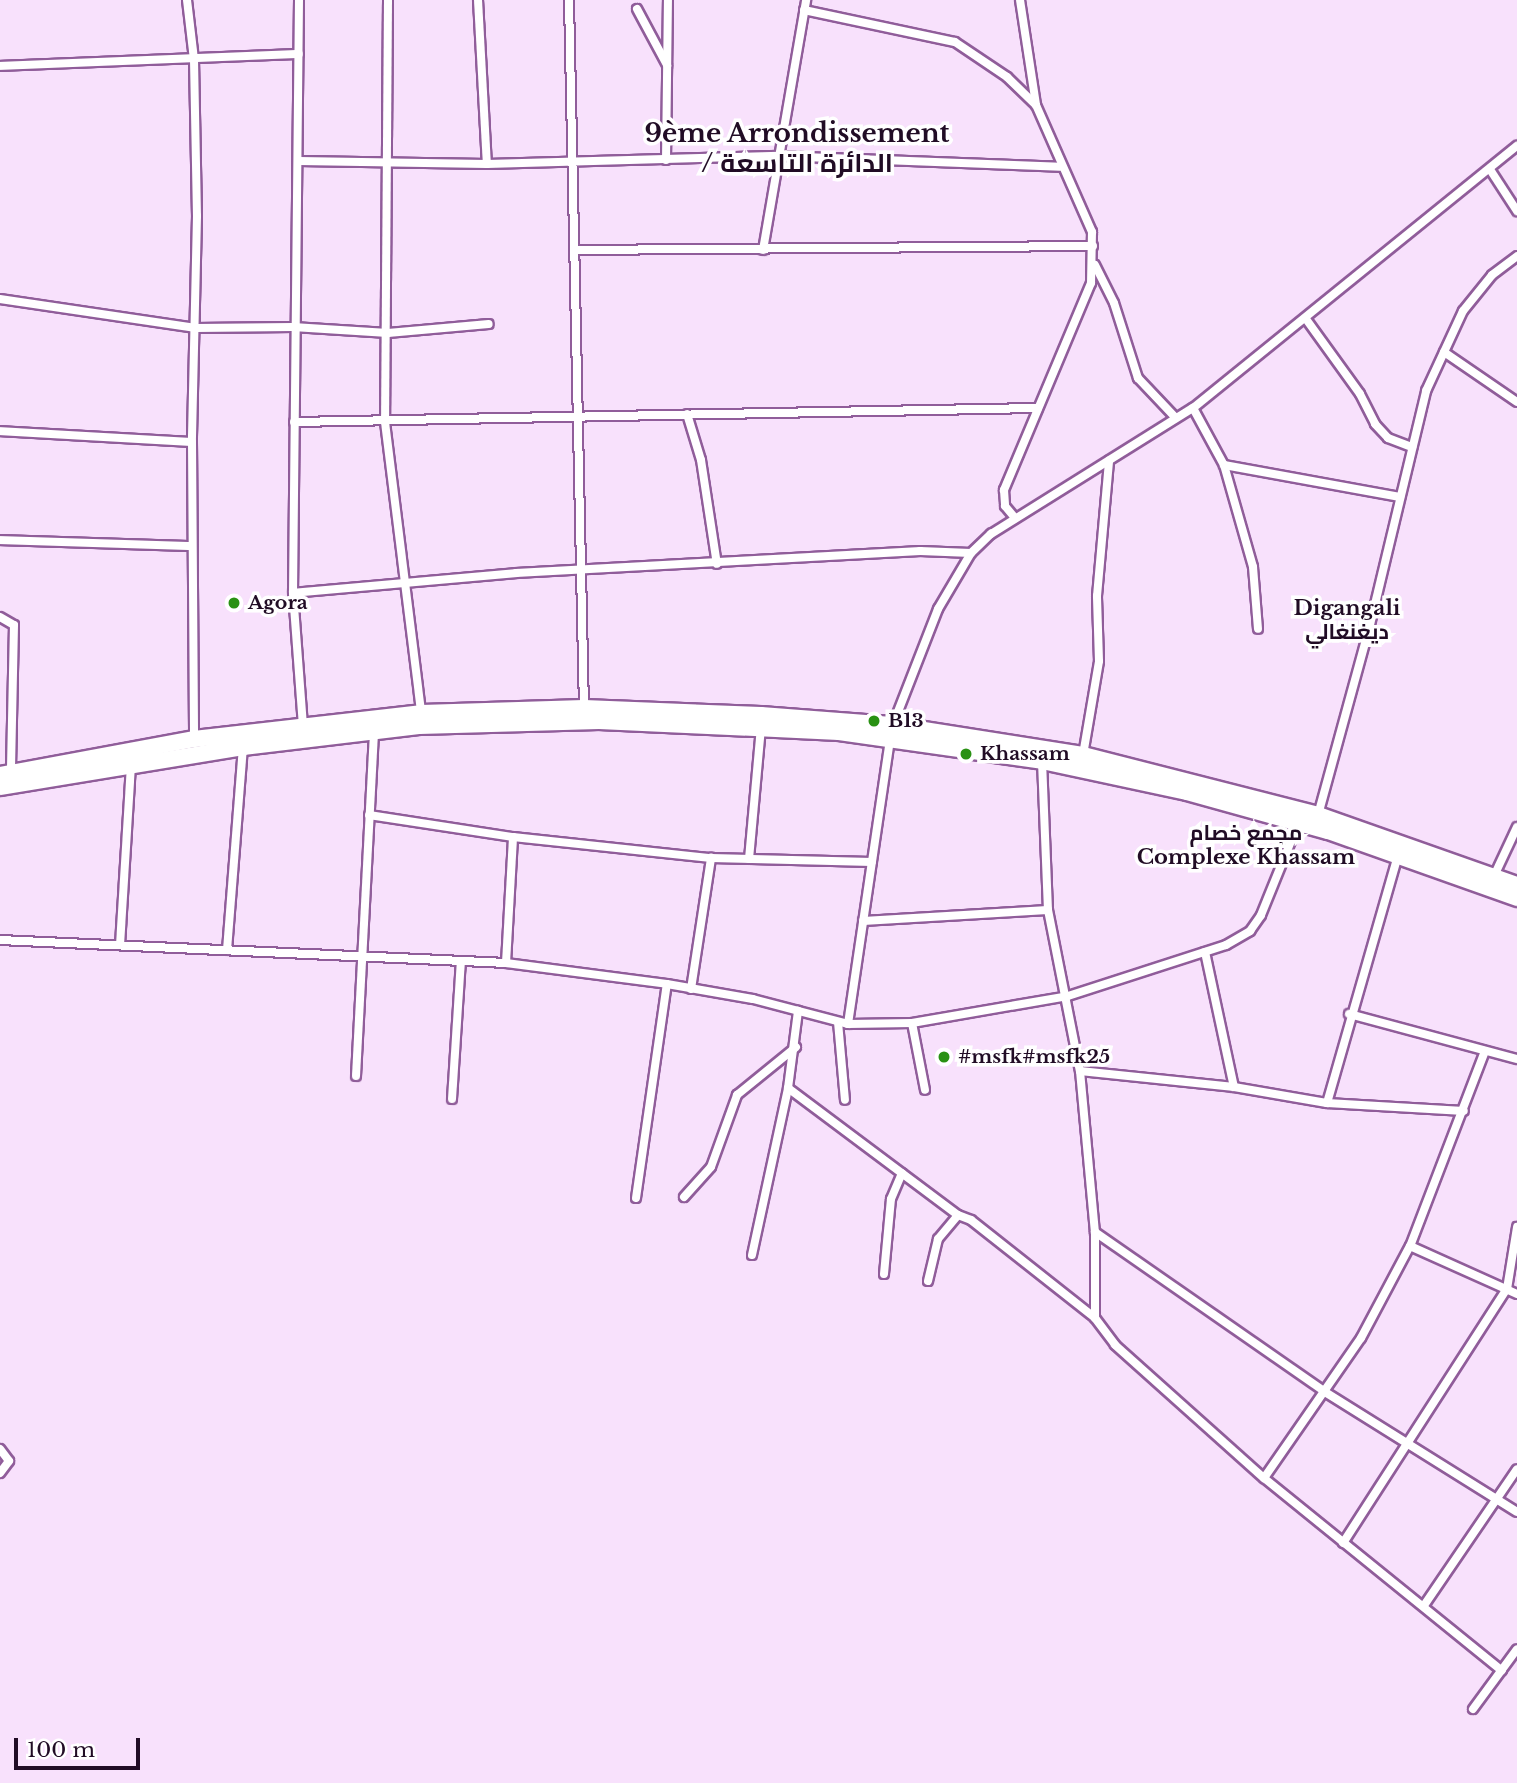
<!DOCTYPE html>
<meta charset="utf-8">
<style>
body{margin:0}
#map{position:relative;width:1517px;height:1783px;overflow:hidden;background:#f8e1fc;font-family:"Libre Baskerville",Cairo,serif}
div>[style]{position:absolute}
.roads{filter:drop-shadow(2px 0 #905d9a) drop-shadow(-2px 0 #905d9a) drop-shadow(0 2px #905d9a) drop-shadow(0 -2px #905d9a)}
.street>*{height:8px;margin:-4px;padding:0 4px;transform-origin:4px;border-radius:4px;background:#fff}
.highway>*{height:16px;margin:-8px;padding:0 8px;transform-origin:8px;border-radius:8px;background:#fff}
.dots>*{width:19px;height:19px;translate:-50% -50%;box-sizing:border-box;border:4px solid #fff;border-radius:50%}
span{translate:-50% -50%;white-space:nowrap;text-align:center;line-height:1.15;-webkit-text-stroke:7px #fff;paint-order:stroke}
.poi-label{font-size:19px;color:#210c25;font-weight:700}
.left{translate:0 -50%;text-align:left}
.neighbourhood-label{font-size:21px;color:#210c25;font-weight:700}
.district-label{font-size:26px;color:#210c25;font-weight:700}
.scale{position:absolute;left:14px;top:1738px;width:126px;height:32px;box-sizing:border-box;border:4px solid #210c25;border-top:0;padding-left:9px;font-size:21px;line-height:24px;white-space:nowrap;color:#210c25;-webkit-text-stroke:5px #fff;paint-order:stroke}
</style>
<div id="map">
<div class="roads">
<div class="street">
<div style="left:187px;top:0;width:60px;rotate:83.3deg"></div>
<div style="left:194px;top:60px;width:156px;rotate:88.9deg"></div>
<div style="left:197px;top:216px;width:226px;rotate:91.3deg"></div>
<div style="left:192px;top:442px;width:297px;rotate:89.6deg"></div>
<div style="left:299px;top:0;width:593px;rotate:90.58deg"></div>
<div style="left:293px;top:593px;width:132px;rotate:85.7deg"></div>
<div style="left:388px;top:0;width:422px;rotate:90.4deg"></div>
<div style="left:385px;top:422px;width:293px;rotate:82.9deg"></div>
<div style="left:478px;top:0;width:164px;rotate:86.9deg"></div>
<div style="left:569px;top:0;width:708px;rotate:88.79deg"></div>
<div style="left:1020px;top:0;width:106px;rotate:81.3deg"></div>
<div style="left:637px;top:9px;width:64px;rotate:61.8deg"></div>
<div style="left:804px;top:10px;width:154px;rotate:12deg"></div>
<div style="left:955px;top:42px;width:63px;rotate:33.9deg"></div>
<div style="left:1007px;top:77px;width:40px;rotate:44deg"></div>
<div style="left:1036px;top:105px;width:139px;rotate:66.2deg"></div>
<div style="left:1092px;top:232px;width:51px;rotate:91.1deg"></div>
<div style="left:1091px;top:283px;width:225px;rotate:112.8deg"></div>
<div style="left:1004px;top:490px;width:16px;rotate:86deg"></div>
<div style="left:1005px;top:506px;width:16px;rotate:50deg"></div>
<div style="left:0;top:66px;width:299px;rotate:-2.3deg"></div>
<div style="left:666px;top:160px;width:160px;rotate:-89.3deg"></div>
<div style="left:299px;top:161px;width:188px;rotate:0.9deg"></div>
<div style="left:487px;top:164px;width:293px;rotate:-1.6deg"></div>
<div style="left:780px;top:156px;width:280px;rotate:2.2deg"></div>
<div style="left:1491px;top:171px;width:48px;rotate:57deg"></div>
<div style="left:575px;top:250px;width:518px;rotate:-0.44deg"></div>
<div style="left:763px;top:250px;width:254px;rotate:-80.2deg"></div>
<div style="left:1095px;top:265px;width:42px;rotate:63.4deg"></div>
<div style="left:1114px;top:303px;width:79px;rotate:72.3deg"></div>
<div style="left:1138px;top:378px;width:55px;rotate:46.5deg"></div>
<div style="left:0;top:299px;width:198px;rotate:8.4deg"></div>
<div style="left:196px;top:328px;width:97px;rotate:-0.6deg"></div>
<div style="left:293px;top:327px;width:95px;rotate:3.6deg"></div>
<div style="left:388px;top:333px;width:101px;rotate:-5.1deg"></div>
<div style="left:1306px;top:319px;width:92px;rotate:54.2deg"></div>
<div style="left:1360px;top:394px;width:34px;rotate:63deg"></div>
<div style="left:1375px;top:424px;width:19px;rotate:47deg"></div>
<div style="left:1388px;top:438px;width:26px;rotate:21deg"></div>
<div style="left:1444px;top:352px;width:88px;rotate:34.4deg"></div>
<div style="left:1193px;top:408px;width:65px;rotate:61.5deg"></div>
<div style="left:1224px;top:465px;width:106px;rotate:74.1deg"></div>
<div style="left:1253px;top:567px;width:62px;rotate:85.4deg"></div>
<div style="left:687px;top:414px;width:48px;rotate:73.1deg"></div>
<div style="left:701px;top:460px;width:105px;rotate:81.3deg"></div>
<div style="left:294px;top:422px;width:744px;rotate:-1.08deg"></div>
<div style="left:0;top:431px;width:192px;rotate:3.3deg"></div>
<div style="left:1224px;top:465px;width:179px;rotate:10.3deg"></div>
<div style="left:0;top:540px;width:192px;rotate:1.8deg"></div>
<div style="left:293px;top:593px;width:224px;rotate:-5.1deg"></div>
<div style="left:516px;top:573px;width:405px;rotate:-3.1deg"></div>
<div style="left:920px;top:551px;width:51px;rotate:2.2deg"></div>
<div style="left:0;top:617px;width:16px;rotate:30deg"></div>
<div style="left:14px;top:625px;width:148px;rotate:91.2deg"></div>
<div style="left:892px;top:727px;width:127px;rotate:-68.7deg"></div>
<div style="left:938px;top:609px;width:65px;rotate:-59.5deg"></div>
<div style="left:971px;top:553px;width:28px;rotate:-44deg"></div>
<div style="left:991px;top:534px;width:238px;rotate:-32deg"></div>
<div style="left:1193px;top:408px;width:417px;rotate:-39deg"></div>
<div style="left:1083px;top:755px;width:95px;rotate:-80.3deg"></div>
<div style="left:1099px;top:661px;width:65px;rotate:-91.8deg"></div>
<div style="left:1097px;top:596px;width:136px;rotate:-84.9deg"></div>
<div style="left:1042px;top:761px;width:149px;rotate:87.7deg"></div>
<div style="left:1048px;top:910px;width:164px;rotate:78.8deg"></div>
<div style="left:1080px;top:1071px;width:162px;rotate:84.7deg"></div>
<div style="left:1095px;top:1232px;width:86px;rotate:90deg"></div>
<div style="left:1095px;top:1318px;width:34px;rotate:53deg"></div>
<div style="left:1115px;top:1345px;width:200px;rotate:41.8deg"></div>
<div style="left:1264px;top:1478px;width:306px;rotate:39deg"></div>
<div style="left:369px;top:815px;width:146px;rotate:8.7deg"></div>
<div style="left:513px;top:837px;width:199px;rotate:6.1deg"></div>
<div style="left:711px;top:858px;width:161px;rotate:1.4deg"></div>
<div style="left:1318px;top:815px;width:193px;rotate:-74.7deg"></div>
<div style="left:1369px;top:629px;width:245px;rotate:-76.5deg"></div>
<div style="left:1426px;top:391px;width:88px;rotate:-65.2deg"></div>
<div style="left:1463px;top:311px;width:46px;rotate:-51.1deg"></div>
<div style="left:1492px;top:275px;width:31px;rotate:-37deg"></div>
<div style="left:749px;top:859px;width:133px;rotate:-84.8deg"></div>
<div style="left:1494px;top:876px;width:54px;rotate:-64.9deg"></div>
<div style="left:863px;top:921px;width:185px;rotate:-3.4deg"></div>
<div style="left:0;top:940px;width:507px;rotate:2.6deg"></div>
<div style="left:506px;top:963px;width:162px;rotate:7.4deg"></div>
<div style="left:667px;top:984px;width:87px;rotate:9.9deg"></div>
<div style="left:753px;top:999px;width:98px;rotate:14.7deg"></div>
<div style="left:848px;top:1024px;width:64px;rotate:-0.9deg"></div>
<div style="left:912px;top:1023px;width:158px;rotate:-9.8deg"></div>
<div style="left:1068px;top:996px;width:166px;rotate:-17.9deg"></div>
<div style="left:1226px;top:945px;width:28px;rotate:-30deg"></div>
<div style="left:1250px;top:931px;width:19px;rotate:-55deg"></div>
<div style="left:1261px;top:915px;width:98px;rotate:-67.9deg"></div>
<div style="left:120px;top:945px;width:181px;rotate:-86.5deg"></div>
<div style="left:227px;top:950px;width:204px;rotate:-85.5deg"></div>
<div style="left:1205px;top:952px;width:138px;rotate:77.9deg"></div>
<div style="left:506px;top:963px;width:126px;rotate:-86.8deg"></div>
<div style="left:691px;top:989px;width:133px;rotate:-81.3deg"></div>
<div style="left:1349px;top:1014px;width:174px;rotate:15deg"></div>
<div style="left:838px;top:1022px;width:78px;rotate:84.9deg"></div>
<div style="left:912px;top:1023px;width:68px;rotate:79deg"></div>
<div style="left:848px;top:1024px;width:287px;rotate:-81.6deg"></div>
<div style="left:1485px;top:1051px;width:209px;rotate:111deg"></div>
<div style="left:1410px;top:1246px;width:117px;rotate:24.2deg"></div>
<div style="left:1080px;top:1071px;width:155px;rotate:5.9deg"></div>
<div style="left:1234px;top:1087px;width:94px;rotate:9.8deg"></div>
<div style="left:1327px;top:1103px;width:137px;rotate:3.3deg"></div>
<div style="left:356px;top:1076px;width:346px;rotate:-87deg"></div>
<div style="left:788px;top:1088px;width:212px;rotate:36.8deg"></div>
<div style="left:958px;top:1215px;width:14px;rotate:21deg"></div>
<div style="left:971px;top:1220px;width:158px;rotate:38.3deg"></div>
<div style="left:452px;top:1099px;width:138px;rotate:-86.3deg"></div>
<div style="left:1327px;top:1103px;width:258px;rotate:-74deg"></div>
<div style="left:684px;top:1197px;width:40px;rotate:-48deg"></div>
<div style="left:711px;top:1167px;width:77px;rotate:-70.1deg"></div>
<div style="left:737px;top:1095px;width:76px;rotate:-39.1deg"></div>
<div style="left:636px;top:1198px;width:216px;rotate:-81.8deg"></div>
<div style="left:1095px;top:1232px;width:280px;rotate:34.8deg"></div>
<div style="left:1325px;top:1392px;width:226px;rotate:32deg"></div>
<div style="left:752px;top:1255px;width:171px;rotate:-77.8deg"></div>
<div style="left:788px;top:1088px;width:78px;rotate:-82.6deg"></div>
<div style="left:884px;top:1274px;width:75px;rotate:-84.7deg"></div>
<div style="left:891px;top:1199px;width:28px;rotate:-67deg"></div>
<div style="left:928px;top:1281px;width:43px;rotate:-76.6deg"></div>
<div style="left:938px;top:1239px;width:31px;rotate:-50deg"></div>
<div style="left:0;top:1449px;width:15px;rotate:53deg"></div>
<div style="left:9px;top:1461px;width:15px;rotate:127deg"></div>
<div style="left:1264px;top:1478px;width:170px;rotate:-55.3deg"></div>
<div style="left:1361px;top:1338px;width:104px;rotate:-62deg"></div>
<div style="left:1343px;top:1543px;width:302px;rotate:-57.2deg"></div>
<div style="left:1507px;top:1289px;width:63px;rotate:-80.8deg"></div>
<div style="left:1425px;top:1604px;width:163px;rotate:-55.7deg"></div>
<div style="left:1473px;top:1709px;width:74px;rotate:-53.7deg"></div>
</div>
<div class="highway">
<div style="left:0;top:775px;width:197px;rotate:-10.5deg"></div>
<div style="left:194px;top:739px;width:228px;rotate:-6.5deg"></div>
<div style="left:421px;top:713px;width:163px;rotate:-1.8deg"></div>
<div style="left:584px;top:708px;width:177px;rotate:2.3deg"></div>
<div style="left:761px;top:715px;width:131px;rotate:4.4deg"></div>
<div style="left:892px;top:725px;width:193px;rotate:8.9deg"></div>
<div style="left:1083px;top:755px;width:243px;rotate:14.3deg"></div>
<div style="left:1318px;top:815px;width:211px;rotate:19.4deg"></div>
<div style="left:0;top:787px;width:246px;rotate:-9.3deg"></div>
<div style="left:243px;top:747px;width:177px;rotate:-6.8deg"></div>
<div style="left:419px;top:726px;width:180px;rotate:-1.6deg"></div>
<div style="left:599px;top:721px;width:240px;rotate:2.6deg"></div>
<div style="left:839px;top:732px;width:205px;rotate:8.1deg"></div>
<div style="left:1042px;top:761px;width:148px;rotate:12.1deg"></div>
<div style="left:1187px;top:792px;width:146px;rotate:15.5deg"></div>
<div style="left:1328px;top:831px;width:201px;rotate:19.5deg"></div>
</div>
</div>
<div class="dots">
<div style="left:234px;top:603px;background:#299113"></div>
<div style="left:874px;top:721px;background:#299113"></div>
<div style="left:966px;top:754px;background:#299113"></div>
<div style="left:944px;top:1057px;background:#299113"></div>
</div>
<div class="poi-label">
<span class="left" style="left:248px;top:603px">Agora</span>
<span class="left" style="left:888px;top:721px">B13</span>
<span class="left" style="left:980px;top:754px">Khassam</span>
<span class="left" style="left:958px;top:1057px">#msfk#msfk25</span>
</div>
<div class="neighbourhood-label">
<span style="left:1347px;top:620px">Digangali<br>ديغنغالي</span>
<span style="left:1246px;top:845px">مجمع خصام<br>Complexe Khassam</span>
</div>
<div class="district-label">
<span style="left:797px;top:149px">9ème Arrondissement<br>/ الدائرة التاسعة</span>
</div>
<div class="scale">100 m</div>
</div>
